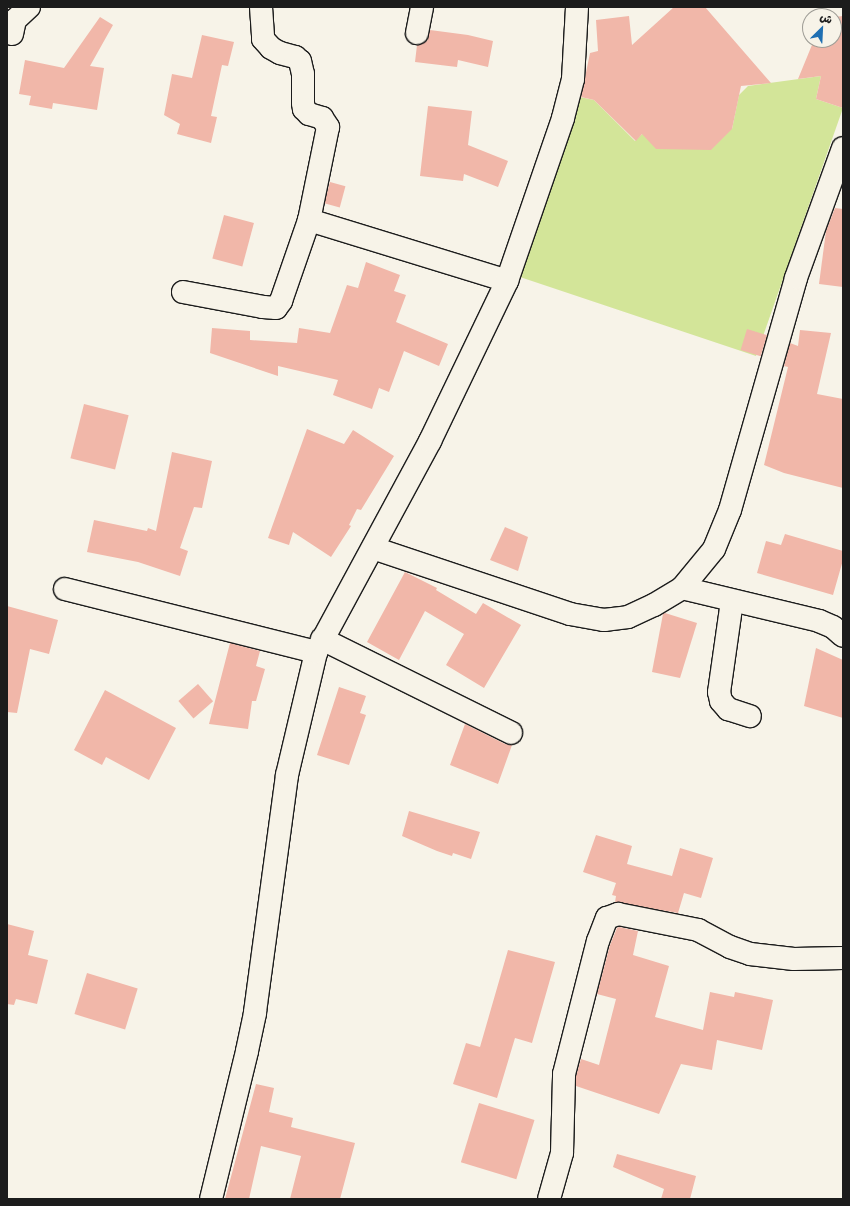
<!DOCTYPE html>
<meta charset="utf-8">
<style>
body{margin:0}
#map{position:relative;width:850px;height:1206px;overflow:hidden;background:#f7f3e8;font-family:Mali,"Playpen Sans Arabic",sans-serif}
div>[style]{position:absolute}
.green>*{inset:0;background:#d3e599}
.building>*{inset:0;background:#f1b7a9;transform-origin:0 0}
.roads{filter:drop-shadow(1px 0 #1c1c1c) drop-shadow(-1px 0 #1c1c1c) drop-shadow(0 1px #1c1c1c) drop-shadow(0 -1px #1c1c1c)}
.minor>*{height:22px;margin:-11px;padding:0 11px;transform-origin:11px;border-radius:11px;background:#f7f3e8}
span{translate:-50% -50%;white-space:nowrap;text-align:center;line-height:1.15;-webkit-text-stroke:3.5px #f7f3e8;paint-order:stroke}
.frame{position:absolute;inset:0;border:8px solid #1c1c1c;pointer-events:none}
.north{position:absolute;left:802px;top:8px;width:40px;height:40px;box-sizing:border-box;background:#f7f3e8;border:1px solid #9f9d96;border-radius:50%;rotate:24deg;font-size:11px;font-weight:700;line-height:16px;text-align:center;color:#1c1c1c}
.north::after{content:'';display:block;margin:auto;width:14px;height:18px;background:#1f6fb2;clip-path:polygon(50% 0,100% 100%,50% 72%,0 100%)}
</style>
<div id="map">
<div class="green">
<div style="clip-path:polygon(821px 76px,816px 99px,843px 108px,756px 356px,517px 276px,580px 97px,594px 100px,635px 141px,642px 134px,732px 129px,739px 95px,748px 86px)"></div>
</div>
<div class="building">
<div style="clip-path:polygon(674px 7px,705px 7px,771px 83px,741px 86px,732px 129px,711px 150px,656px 149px,642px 134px,636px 141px,594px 100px,581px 97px,590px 53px,598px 51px,596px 20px,629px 16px,632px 45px)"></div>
<div style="clip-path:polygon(843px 16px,843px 108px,816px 99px,821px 76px,798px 79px,814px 40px,834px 40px,834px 17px)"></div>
<div style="clip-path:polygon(100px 17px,113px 25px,90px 66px,104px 68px,97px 110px,53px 103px,52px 109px,29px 105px,31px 96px,19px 94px,25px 60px,64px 68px)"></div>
<div style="clip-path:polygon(430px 30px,468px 35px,493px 41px,488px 67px,458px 60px,457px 67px,415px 62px,417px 45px,427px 41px)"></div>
<div style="clip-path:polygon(202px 35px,234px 42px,228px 66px,222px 65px,211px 116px,217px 117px,211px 143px,177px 134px,180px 124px,164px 115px,172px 74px,192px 78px)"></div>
<div style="clip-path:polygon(428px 106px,472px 111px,468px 145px,508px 161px,498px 187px,464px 174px,463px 181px,420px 176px)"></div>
<div style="left:330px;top:182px;width:16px;height:22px;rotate:15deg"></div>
<div style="clip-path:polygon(835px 208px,843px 209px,843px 287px,819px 284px,826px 231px)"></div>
<div style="left:224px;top:215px;width:31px;height:45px;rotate:15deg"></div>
<div style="clip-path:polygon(366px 262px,400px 275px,394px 291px,406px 295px,396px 322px,448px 344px,439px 366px,404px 351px,389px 392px,379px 388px,372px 409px,333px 395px,338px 380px,278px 366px,278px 376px,210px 353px,212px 328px,250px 331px,250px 340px,297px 343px,299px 328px,330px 333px,347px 285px,358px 288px)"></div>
<div style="left:747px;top:329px;width:21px;height:22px;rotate:17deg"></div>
<div style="clip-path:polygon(800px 330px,831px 333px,817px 394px,843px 399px,843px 488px,784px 473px,764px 465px,788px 367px,784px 366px,790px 343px,798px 346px)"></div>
<div style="left:84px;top:404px;width:46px;height:56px;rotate:14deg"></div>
<div style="clip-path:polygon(307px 429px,344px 444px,353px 430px,394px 456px,361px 510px,357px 509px,349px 525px,351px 526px,331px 557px,293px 532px,289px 545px,268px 538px)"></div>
<div style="clip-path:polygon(172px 452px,212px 461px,202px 508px,194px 507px,180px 548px,188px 551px,180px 576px,138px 562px,87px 552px,94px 520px,147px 531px,148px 528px,156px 531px)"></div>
<div style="clip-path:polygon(505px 527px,528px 537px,518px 571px,490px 560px)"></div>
<div style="clip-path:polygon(785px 534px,843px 551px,843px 560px,833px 595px,757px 573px,766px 541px,781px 545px)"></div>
<div style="clip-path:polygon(405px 572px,437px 588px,436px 590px,476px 614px,483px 603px,521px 625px,484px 688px,446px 665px,464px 634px,425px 611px,399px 660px,367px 642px)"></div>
<div style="clip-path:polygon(7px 606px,58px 620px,49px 654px,30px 649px,17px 713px,7px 712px)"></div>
<div style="clip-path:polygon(665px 613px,697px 623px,680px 678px,652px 672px,663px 614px)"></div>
<div style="clip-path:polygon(230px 643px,260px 651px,256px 666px,265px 669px,256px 701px,252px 701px,248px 729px,209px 724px)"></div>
<div style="clip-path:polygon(816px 648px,843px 660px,843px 718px,804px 706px)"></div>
<div style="left:198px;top:684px;width:23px;height:26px;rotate:49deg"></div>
<div style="clip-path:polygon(339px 687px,366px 696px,360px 713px,366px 715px,349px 765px,317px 755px)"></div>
<div style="clip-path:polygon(105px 690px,176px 728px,149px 780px,106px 757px,102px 765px,74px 750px)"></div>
<div style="clip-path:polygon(465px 724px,505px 744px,512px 745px,498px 784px,450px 765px)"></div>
<div style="clip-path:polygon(409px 811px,480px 832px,471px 859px,453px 853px,452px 856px,437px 851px,402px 836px)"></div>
<div style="clip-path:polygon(596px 835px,632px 846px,627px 864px,672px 876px,680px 848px,713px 858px,701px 898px,684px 893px,678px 913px,615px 902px,616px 896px,612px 895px,616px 883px,583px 872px)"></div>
<div style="clip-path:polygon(7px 924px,34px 931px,28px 955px,48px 960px,37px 1004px,16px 999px,14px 1005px,7px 1004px)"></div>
<div style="clip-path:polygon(619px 927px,638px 931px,633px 955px,669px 966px,655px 1017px,703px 1030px,710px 992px,734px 997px,735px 992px,773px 1000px,762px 1050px,717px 1040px,712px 1070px,681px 1064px,659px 1114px,576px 1086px,576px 1076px,581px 1059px,599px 1065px,616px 999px,597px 994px,610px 945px,617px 928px)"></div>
<div style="clip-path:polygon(508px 950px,555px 962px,532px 1043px,515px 1038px,497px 1098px,453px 1084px,466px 1043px,480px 1047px)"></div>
<div style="left:87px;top:973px;width:53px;height:43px;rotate:17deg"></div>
<div style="clip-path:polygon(256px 1084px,274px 1088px,269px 1112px,293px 1118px,291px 1127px,355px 1143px,340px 1199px,290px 1199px,301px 1156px,261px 1146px,249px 1199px,225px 1199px)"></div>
<div style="left:479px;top:1103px;width:58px;height:62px;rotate:17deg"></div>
<div style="clip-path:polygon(617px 1154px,696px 1176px,690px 1199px,661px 1199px,664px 1189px,613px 1167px)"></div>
</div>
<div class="roads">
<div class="minor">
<div style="left:261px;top:7px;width:32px;rotate:86deg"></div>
<div style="left:263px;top:39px;width:12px;rotate:48deg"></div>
<div style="left:271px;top:48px;width:10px;rotate:29deg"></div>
<div style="left:280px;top:53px;width:16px;rotate:15deg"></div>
<div style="left:295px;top:57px;width:6px;rotate:39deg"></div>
<div style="left:300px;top:61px;width:13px;rotate:77deg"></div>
<div style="left:303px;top:74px;width:29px;rotate:90deg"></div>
<div style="left:303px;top:103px;width:6px;rotate:81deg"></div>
<div style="left:304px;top:109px;width:7px;rotate:45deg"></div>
<div style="left:309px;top:114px;width:14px;rotate:17deg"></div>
<div style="left:322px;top:118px;width:11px;rotate:56deg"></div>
<div style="left:328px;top:127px;width:95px;rotate:101.5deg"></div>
<div style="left:309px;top:220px;width:207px;rotate:17.1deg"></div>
<div style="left:417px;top:33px;width:26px;rotate:-79deg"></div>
<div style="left:12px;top:34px;width:14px;rotate:-78deg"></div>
<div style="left:15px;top:20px;width:19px;rotate:-43deg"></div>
<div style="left:183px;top:292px;width:81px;rotate:10.6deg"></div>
<div style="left:263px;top:307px;width:13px;rotate:4deg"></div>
<div style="left:276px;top:308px;width:9px;rotate:-54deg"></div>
<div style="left:281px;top:301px;width:86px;rotate:-70.9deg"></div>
<div style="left:373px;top:548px;width:208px;rotate:18.5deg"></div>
<div style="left:570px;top:614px;width:35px;rotate:10deg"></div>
<div style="left:604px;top:620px;width:24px;rotate:-7deg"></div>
<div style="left:628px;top:617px;width:29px;rotate:-25deg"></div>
<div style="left:654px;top:605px;width:33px;rotate:-31deg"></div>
<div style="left:682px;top:588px;width:50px;rotate:-50.6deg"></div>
<div style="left:714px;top:549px;width:42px;rotate:-67.7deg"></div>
<div style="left:730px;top:510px;width:241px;rotate:-74.1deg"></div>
<div style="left:796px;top:278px;width:138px;rotate:-70.1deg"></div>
<div style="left:682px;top:588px;width:141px;rotate:13.5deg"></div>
<div style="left:819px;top:621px;width:15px;rotate:23deg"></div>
<div style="left:833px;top:627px;width:13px;rotate:42deg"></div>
<div style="left:65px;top:589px;width:259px;rotate:14.1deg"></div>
<div style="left:732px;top:601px;width:92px;rotate:98.1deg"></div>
<div style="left:719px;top:692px;width:9px;rotate:77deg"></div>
<div style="left:721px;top:701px;width:11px;rotate:49deg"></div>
<div style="left:728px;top:709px;width:23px;rotate:18deg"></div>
<div style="left:322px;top:639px;width:211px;rotate:26.4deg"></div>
<div style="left:211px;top:1199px;width:152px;rotate:-76.3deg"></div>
<div style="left:247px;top:1051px;width:40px;rotate:-78deg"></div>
<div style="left:255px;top:1012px;width:239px;rotate:-82.3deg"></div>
<div style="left:287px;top:775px;width:126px;rotate:-76.7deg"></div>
<div style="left:316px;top:652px;width:240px;rotate:-61.6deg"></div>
<div style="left:430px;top:441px;width:178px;rotate:-64.3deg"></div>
<div style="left:507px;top:281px;width:172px;rotate:-71deg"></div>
<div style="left:563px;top:118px;width:40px;rotate:-75.6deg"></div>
<div style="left:573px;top:79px;width:72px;rotate:-86.8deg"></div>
<div style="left:549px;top:1199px;width:48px;rotate:-74.2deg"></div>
<div style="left:562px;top:1153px;width:79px;rotate:-88.5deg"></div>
<div style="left:564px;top:1074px;width:137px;rotate:-75.7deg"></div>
<div style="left:598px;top:941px;width:25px;rotate:-69deg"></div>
<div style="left:607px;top:918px;width:12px;rotate:-20deg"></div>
<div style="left:618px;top:914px;width:82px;rotate:11.3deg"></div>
<div style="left:698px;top:930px;width:36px;rotate:28deg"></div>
<div style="left:730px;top:947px;width:21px;rotate:19deg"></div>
<div style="left:750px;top:954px;width:44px;rotate:6.5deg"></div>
<div style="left:794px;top:959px;width:49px;rotate:-1.2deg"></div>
</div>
</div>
<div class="frame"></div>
<div class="north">ش</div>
</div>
